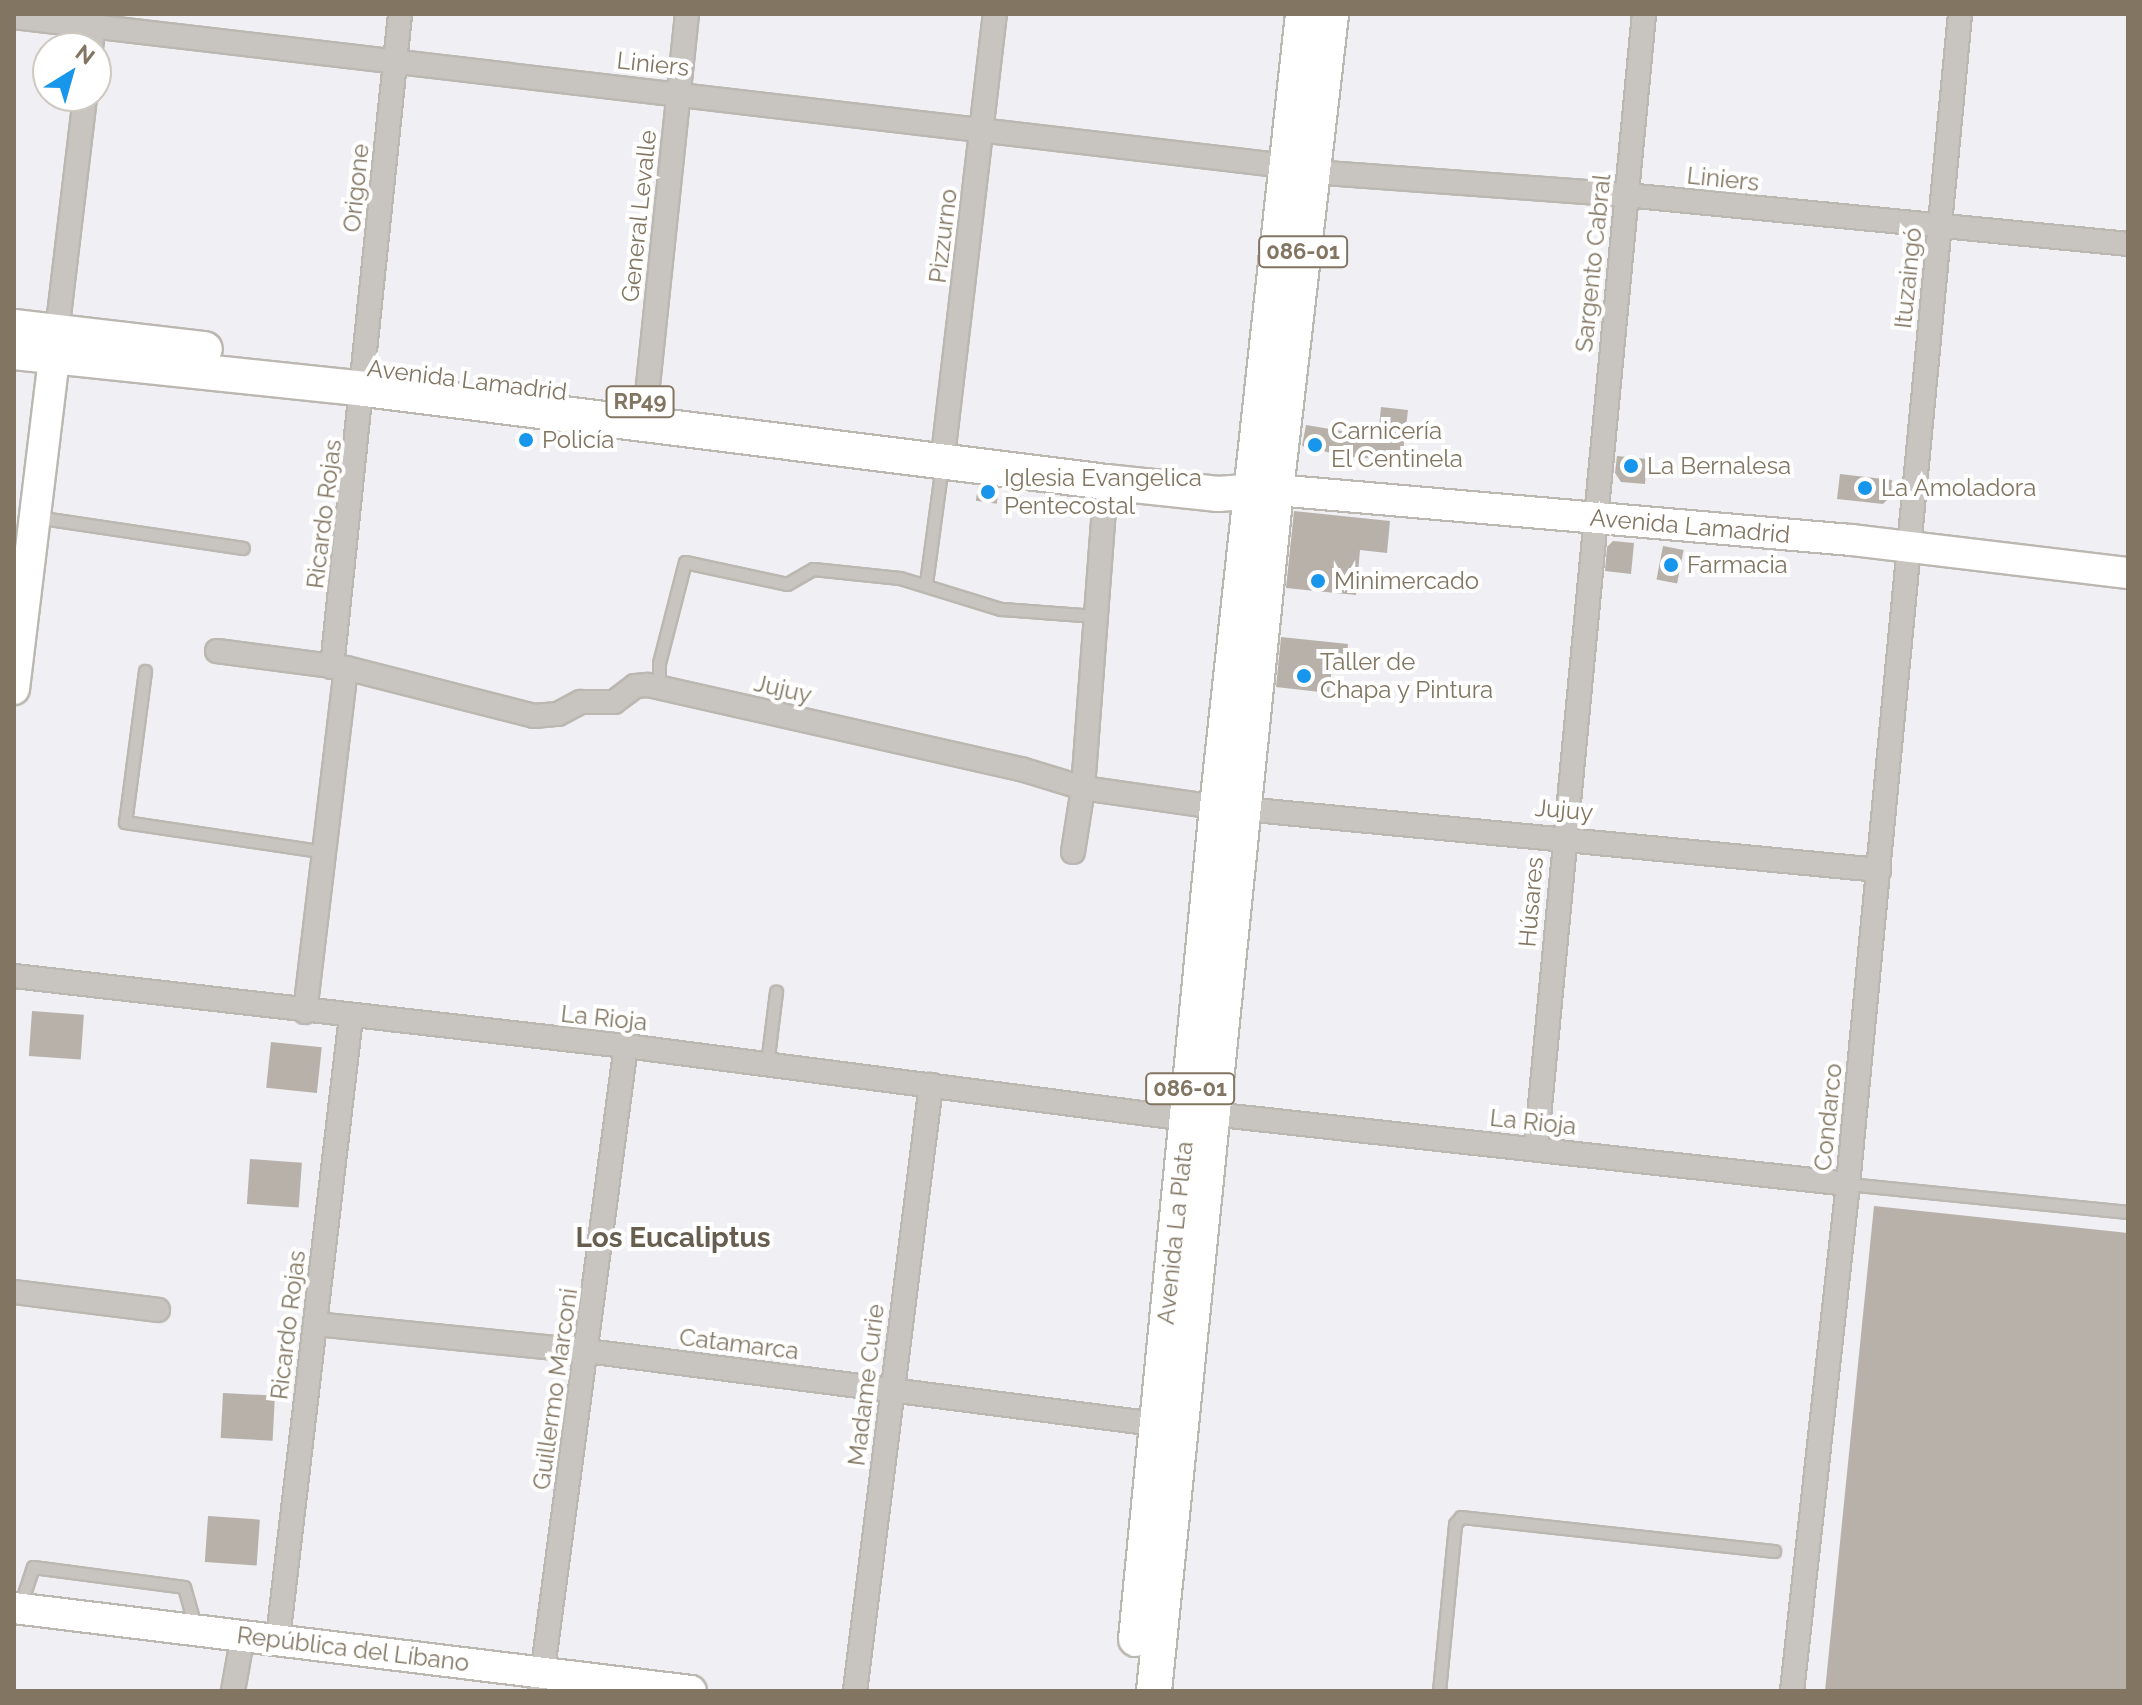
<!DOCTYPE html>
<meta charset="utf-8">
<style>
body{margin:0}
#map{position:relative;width:2142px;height:1705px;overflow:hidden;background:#f0eff4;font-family:Raleway,sans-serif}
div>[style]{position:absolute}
.building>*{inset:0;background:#b7b1aa;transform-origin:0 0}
.roads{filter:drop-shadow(2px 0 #bbb7b1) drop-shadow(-2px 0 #bbb7b1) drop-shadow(0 2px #bbb7b1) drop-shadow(0 -2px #bbb7b1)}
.lane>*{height:11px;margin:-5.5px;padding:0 5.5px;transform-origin:5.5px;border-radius:5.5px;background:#c8c5c1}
.street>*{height:22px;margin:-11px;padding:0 11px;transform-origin:11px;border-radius:11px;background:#c8c5c1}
.secondary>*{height:30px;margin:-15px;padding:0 15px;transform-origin:15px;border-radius:15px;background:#fff}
.primary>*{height:34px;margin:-17px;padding:0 17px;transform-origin:17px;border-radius:17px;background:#fff}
.dots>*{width:22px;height:22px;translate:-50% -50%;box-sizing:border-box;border:4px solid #fff;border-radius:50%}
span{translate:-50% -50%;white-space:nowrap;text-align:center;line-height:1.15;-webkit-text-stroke:8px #fff;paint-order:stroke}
.shield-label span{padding:2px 6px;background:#fff;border:2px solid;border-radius:6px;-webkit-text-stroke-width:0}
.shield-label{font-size:22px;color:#827561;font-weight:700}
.street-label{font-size:24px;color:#827561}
.poi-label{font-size:24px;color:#827561}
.left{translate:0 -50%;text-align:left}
.quarter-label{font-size:28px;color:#675e50;font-weight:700}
.frame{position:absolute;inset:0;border:16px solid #827561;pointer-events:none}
.north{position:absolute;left:32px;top:32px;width:80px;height:80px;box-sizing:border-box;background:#fff;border:2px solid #cdc8c0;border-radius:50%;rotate:37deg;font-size:22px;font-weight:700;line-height:32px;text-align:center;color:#827561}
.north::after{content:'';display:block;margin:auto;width:28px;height:36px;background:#1896eb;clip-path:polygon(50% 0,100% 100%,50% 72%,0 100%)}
</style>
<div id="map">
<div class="building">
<div style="clip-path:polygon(1381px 407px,1408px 410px,1402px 460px,1348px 457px,1302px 446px,1306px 425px,1378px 437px)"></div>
<div style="clip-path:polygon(1617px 456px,1647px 459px,1645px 484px,1621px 482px,1615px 473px)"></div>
<div style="clip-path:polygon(1840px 474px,1892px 480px,1891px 496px,1883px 504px,1837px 499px)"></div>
<div style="left:978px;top:486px;width:21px;height:15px;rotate:8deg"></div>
<div style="clip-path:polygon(1294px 511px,1390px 521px,1387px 553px,1360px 550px,1356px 595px,1286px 588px)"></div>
<div style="clip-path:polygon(1613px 541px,1634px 543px,1631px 574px,1605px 571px,1607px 547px)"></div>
<div style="left:1663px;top:546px;width:21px;height:34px;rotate:11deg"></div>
<div style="clip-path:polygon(1281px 637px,1348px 644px,1346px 668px,1332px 666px,1329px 693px,1276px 687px)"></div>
<div style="left:32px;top:1011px;width:52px;height:45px;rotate:4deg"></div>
<div style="left:271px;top:1042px;width:51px;height:46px;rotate:6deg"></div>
<div style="left:250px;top:1159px;width:52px;height:45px;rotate:4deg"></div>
<div style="clip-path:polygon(1874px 1206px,2128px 1233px,2128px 1691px,1825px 1691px)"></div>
<div style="left:223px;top:1393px;width:52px;height:45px;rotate:3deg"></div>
<div style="left:208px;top:1516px;width:52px;height:46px;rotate:4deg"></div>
</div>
<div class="roads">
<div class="lane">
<div style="left:36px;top:517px;width:209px;rotate:8.5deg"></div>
<div style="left:926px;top:583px;width:119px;rotate:-82.3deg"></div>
<div style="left:145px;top:671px;width:152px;rotate:97.5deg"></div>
<div style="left:125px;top:822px;width:202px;rotate:8.5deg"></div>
<div style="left:659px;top:687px;width:24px;rotate:-90deg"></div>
<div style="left:659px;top:663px;width:104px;rotate:-75.6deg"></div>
<div style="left:685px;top:562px;width:104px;rotate:12.2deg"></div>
<div style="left:787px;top:584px;width:30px;rotate:-30deg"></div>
<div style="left:813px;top:569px;width:87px;rotate:5.9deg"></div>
<div style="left:900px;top:578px;width:106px;rotate:17.1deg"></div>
<div style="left:1001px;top:609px;width:96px;rotate:4.2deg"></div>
<div style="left:767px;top:1064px;width:73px;rotate:-82.9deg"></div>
<div style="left:1848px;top:1184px;width:281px;rotate:5.7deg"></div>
<div style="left:20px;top:1606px;width:41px;rotate:-71.6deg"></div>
<div style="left:33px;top:1567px;width:152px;rotate:7.5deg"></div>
<div style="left:184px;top:1587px;width:41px;rotate:74.2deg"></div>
<div style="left:1439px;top:1691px;width:168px;rotate:-84.5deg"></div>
<div style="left:1455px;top:1524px;width:9px;rotate:-49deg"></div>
<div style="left:1461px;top:1517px;width:315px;rotate:6.2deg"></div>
</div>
<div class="street">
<div style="left:14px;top:17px;width:1281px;rotate:6.68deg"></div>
<div style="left:91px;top:48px;width:34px;rotate:-83deg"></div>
<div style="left:1313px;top:172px;width:314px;rotate:4.2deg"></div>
<div style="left:1626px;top:195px;width:504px;rotate:5.57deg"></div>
<div style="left:57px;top:332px;width:238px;rotate:-83.2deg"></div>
<div style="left:644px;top:423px;width:411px;rotate:-84deg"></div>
<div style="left:942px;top:464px;width:453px;rotate:-83.3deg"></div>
<div style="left:217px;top:651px;width:130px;rotate:7.5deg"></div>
<div style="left:346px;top:668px;width:194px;rotate:14.3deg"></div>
<div style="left:534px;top:716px;width:24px;rotate:-5deg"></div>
<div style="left:558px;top:714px;width:26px;rotate:-28deg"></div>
<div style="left:581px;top:702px;width:33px"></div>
<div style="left:614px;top:702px;width:26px;rotate:-37deg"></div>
<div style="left:635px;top:686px;width:13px;rotate:-4deg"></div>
<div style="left:648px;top:685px;width:382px;rotate:12.7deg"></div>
<div style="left:1021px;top:769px;width:65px;rotate:17deg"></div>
<div style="left:1083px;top:788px;width:135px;rotate:8.1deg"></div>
<div style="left:332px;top:667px;width:657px;rotate:-84.05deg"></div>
<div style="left:1244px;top:809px;width:638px;rotate:5.49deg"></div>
<div style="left:1073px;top:852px;width:65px;rotate:-81.1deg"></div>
<div style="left:1083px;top:788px;width:307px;rotate:-85.7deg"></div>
<div style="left:14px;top:976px;width:616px;rotate:6.53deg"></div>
<div style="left:626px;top:1046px;width:566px;rotate:7.41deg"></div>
<div style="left:305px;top:1012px;width:346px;rotate:-83.2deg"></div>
<div style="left:1212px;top:1114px;width:640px;rotate:6.28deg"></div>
<div style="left:1536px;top:1148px;width:1139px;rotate:-84.56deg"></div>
<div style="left:14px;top:1292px;width:145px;rotate:7.1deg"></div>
<div style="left:315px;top:1324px;width:273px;rotate:5.7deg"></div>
<div style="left:587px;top:1351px;width:573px;rotate:7.32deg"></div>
<div style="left:278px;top:1638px;width:625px;rotate:-83.3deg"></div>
<div style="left:233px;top:1691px;width:58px;rotate:-80deg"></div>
<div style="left:540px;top:1691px;width:651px;rotate:-82.41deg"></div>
<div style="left:855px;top:1691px;width:611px;rotate:-82.85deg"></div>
<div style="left:1792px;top:1691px;width:510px;rotate:-83.7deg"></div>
<div style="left:1848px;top:1184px;width:1175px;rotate:-84.53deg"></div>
</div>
<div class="secondary">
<div style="left:1276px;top:490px;width:577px;rotate:4.97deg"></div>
<div style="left:1851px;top:540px;width:279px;rotate:6.8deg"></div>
<div style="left:14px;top:689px;width:358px;rotate:-83.1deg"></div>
<div style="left:14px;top:1608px;width:682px;rotate:6.99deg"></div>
</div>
<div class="primary">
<div style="left:14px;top:327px;width:192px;rotate:6.6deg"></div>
<div style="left:14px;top:352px;width:353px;rotate:6deg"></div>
<div style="left:365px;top:389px;width:747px;rotate:7.15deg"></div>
<div style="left:1106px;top:482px;width:113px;rotate:6.1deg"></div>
<div style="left:1218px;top:494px;width:54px;rotate:-4.2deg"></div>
<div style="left:1136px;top:1639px;width:836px;rotate:-84.44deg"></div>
<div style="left:1217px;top:807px;width:798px;rotate:-83.81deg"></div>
<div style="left:1154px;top:1691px;width:1207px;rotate:-84.2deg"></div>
<div style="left:1276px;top:490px;width:479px;rotate:-83.4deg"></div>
</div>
</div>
<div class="dots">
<div style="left:526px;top:440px;background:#1896eb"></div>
<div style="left:1315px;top:445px;background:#1896eb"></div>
<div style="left:1631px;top:466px;background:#1896eb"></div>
<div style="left:1865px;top:488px;background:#1896eb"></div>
<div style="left:988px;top:492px;background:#1896eb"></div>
<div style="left:1671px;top:565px;background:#1896eb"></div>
<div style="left:1318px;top:581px;background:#1896eb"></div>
<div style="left:1304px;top:676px;background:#1896eb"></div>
</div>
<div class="shield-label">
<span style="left:1303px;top:252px">086-01</span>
<span style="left:640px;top:402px">RP49</span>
<span style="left:1190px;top:1089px">086-01</span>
</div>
<div class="street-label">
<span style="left:653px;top:64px;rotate:6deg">Liniers</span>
<span style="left:1723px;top:179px;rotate:6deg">Liniers</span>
<span style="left:356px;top:188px;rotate:-84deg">Origone</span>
<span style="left:639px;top:216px;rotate:-84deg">General Levalle</span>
<span style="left:943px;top:236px;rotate:-83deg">Pizzurno</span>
<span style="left:1593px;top:263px;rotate:-84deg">Sargento Cabral</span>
<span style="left:1908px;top:278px;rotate:-84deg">Ituzaingó</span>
<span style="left:467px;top:380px;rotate:7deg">Avenida Lamadrid</span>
<span style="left:324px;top:514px;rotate:-83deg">Ricardo Rojas</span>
<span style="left:1690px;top:526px;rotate:5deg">Avenida Lamadrid</span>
<span style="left:783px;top:689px;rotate:13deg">Jujuy</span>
<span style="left:1564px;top:810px;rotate:5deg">Jujuy</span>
<span style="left:1531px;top:902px;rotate:-85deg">Húsares</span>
<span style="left:604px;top:1018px;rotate:6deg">La Rioja</span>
<span style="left:1828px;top:1117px;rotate:-84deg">Condarco</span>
<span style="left:1533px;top:1122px;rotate:6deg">La Rioja</span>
<span style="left:1175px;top:1233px;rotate:-84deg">Avenida La Plata</span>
<span style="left:288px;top:1325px;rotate:-83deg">Ricardo Rojas</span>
<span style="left:739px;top:1344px;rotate:7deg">Catamarca</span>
<span style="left:866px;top:1385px;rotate:-83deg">Madame Curie</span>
<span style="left:555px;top:1389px;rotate:-82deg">Guillermo Marconi</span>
<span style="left:353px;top:1649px;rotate:7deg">República del Líbano</span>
</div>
<div class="poi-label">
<span class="left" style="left:1331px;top:445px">Carnicería<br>El Centinela</span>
<span class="left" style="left:542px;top:440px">Policía</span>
<span class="left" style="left:1647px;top:466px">La Bernalesa</span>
<span class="left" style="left:1004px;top:492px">Iglesia Evangelica<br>Pentecostal</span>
<span class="left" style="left:1881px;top:488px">La Amoladora</span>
<span class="left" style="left:1687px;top:565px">Farmacia</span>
<span class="left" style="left:1334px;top:581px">Minimercado</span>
<span class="left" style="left:1320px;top:676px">Taller de<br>Chapa y Pintura</span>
</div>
<div class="quarter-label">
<span style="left:673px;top:1238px">Los Eucaliptus</span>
</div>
<div class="frame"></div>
<div class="north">N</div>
</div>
